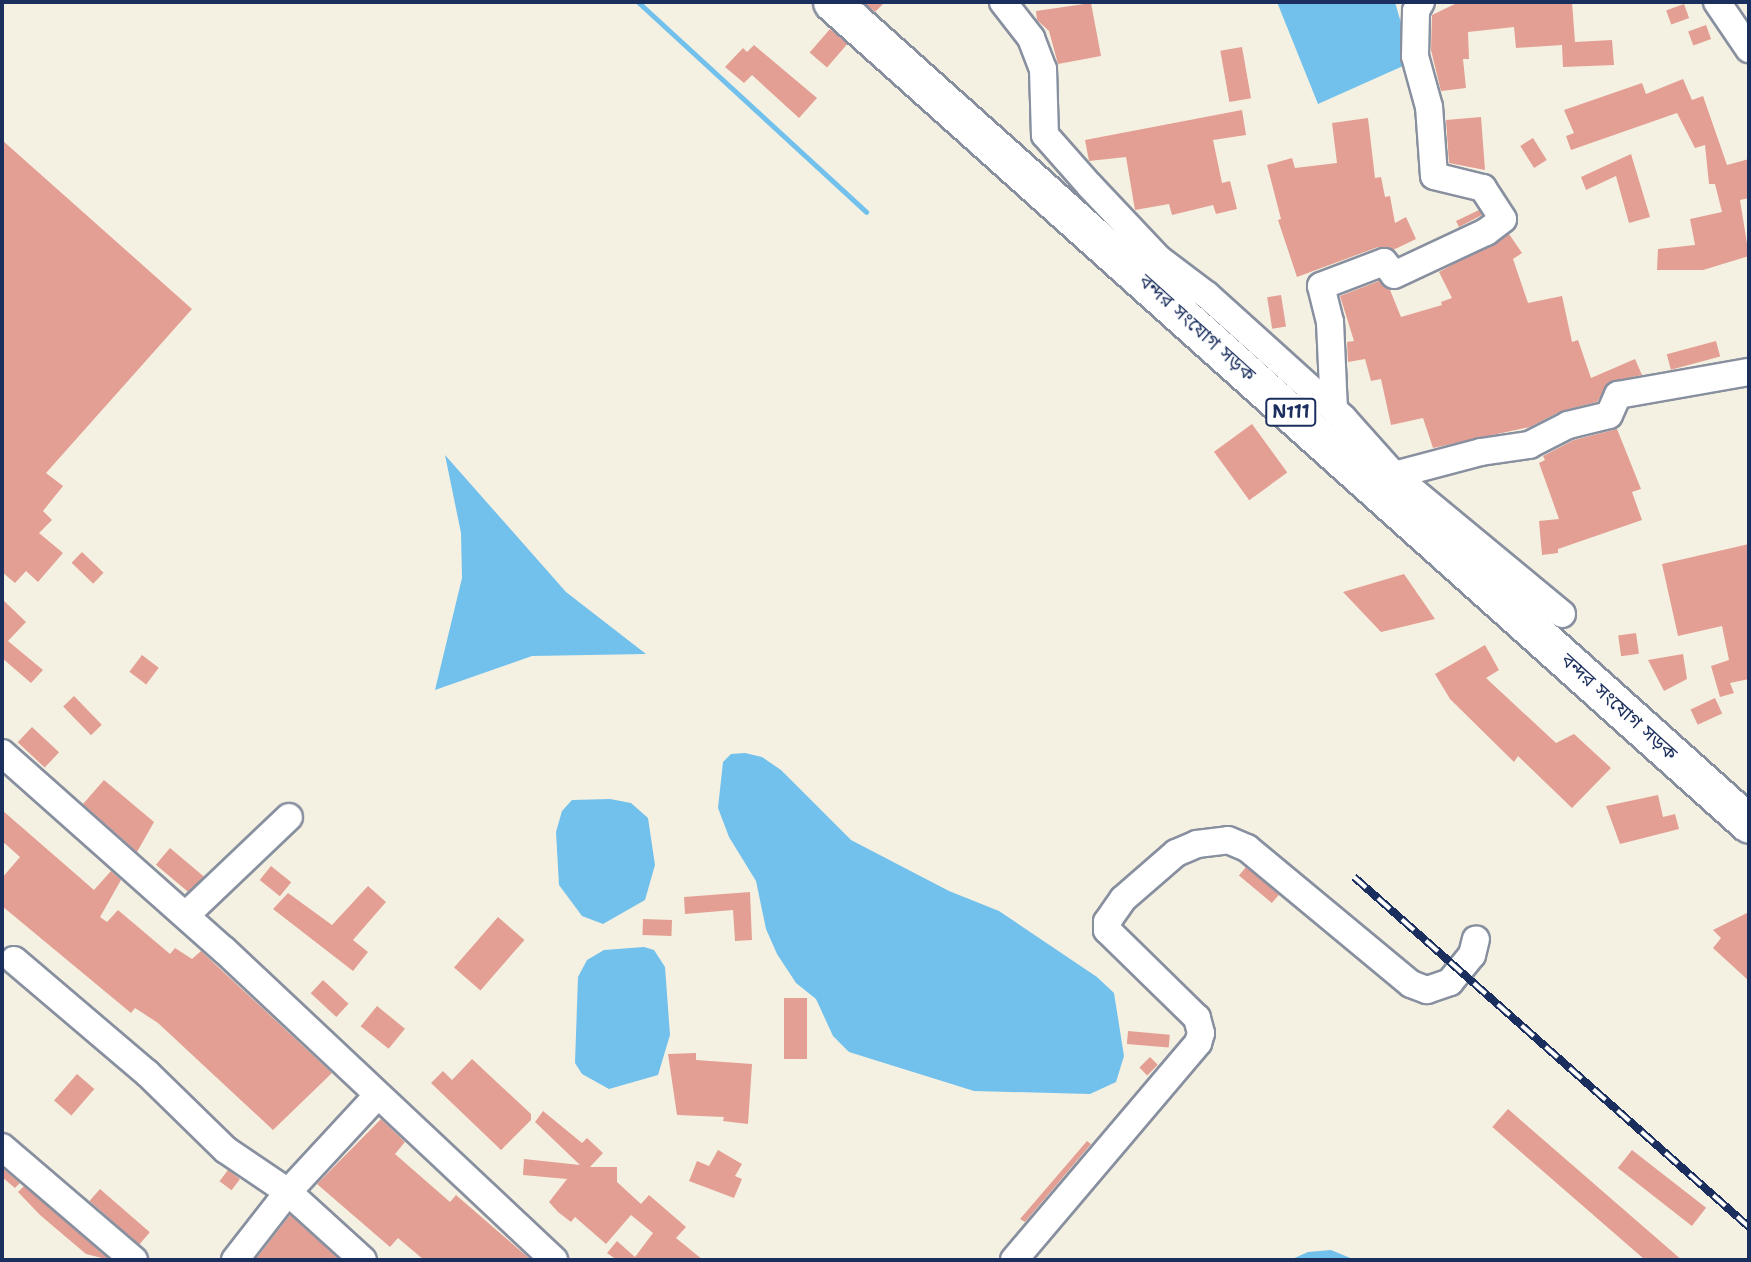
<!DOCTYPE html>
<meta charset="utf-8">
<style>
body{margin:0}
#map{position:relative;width:1751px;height:1262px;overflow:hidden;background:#f5f1e2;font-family:"Shantell Sans","Noto Sans Bengali",sans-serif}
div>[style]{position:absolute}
.water>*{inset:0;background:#72c0ec}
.stream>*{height:5px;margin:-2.5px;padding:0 2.5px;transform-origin:2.5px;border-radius:2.5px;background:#72c0ec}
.building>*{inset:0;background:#e39f93;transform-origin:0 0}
.roads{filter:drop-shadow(2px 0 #8890a0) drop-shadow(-2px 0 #8890a0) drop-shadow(0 2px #8890a0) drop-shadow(0 -2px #8890a0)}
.minor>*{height:26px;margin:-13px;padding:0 13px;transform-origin:13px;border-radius:13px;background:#fff}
.highway>*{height:37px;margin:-18.5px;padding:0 18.5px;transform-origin:18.5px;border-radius:18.5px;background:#fff}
.rail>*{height:8px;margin-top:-4px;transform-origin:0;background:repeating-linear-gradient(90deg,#fff 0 16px,#1b2f5e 0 32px);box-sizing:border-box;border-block:2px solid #1b2f5e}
span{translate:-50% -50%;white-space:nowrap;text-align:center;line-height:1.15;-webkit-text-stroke:7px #fff;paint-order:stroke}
.shield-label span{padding:2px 5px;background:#fff;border:2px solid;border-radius:5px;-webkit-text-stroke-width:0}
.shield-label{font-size:18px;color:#1b2f5e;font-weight:700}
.street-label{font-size:19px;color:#1b2f5e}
.frame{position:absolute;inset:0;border:4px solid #1b2f5e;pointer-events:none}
</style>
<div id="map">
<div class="water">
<div style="clip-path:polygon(1277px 2px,1395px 2px,1412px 62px,1318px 104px)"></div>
<div style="clip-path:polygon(445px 455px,566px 592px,646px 654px,532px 656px,435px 690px,462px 578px,461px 533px)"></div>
<div style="clip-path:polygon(745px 753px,762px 757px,781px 770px,851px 840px,949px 891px,999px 911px,1097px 977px,1114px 993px,1124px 1056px,1116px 1082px,1090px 1094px,974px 1091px,849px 1052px,833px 1036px,816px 999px,796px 983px,777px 954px,766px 929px,756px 881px,729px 837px,718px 808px,723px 762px,731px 754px)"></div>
<div style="clip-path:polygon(610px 799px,631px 803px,648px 818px,655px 865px,645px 900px,603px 924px,582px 916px,559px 885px,556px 832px,562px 811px,572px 800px)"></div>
<div style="clip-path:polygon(644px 947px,654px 950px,665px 967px,670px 1035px,658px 1075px,609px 1089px,582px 1074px,575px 1063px,578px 977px,587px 960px,604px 950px)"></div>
<div style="clip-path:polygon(1331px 1250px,1355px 1260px,1290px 1260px,1308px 1252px)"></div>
</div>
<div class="stream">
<div style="left:638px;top:2px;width:310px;rotate:42.6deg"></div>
</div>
<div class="building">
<div style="clip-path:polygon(863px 2px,885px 2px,875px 12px)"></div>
<div style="clip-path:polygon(1459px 2px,1572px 2px,1575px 42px,1612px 40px,1614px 65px,1563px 67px,1562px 45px,1516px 48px,1514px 27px,1468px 32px,1469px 59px,1463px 59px,1466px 88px,1441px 91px,1431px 50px,1432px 15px)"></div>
<div style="clip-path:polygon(1091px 3px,1101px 56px,1058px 64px,1049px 31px,1037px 20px,1036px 11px)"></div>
<div style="left:1684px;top:4px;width:15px;height:19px;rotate:70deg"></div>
<div style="left:1706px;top:25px;width:15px;height:19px;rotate:70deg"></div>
<div style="left:830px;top:29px;width:23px;height:31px;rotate:41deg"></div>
<div style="clip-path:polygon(754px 45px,817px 98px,799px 118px,752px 75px,744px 83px,725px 67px,743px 48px,747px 52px)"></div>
<div style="left:1242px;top:47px;width:52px;height:22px;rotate:80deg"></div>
<div style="clip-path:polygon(1683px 79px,1692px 100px,1703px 96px,1727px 165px,1749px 159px,1749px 198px,1740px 200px,1749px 256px,1703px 270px,1657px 270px,1658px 249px,1695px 245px,1690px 219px,1722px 212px,1715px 184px,1709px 184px,1705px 145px,1695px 148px,1677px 113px,1571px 150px,1566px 136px,1574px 133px,1564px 110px,1642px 83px,1646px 94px)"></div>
<div style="clip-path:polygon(1242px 110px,1246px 135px,1213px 140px,1222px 183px,1230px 181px,1237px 209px,1216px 214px,1213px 205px,1172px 215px,1169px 204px,1135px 210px,1126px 157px,1089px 161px,1085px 140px)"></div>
<div style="clip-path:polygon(1481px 117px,1485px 170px,1449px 163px,1446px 120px)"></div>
<div style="clip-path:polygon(1368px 118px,1375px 178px,1381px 177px,1385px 197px,1390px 196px,1395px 223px,1406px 217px,1416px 239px,1393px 250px,1378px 247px,1297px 277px,1278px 220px,1281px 219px,1267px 165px,1292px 158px,1295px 168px,1337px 163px,1332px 123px)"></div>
<div style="left:1533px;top:138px;width:26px;height:15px;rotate:58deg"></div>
<div style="clip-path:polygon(2px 140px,192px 309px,46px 473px,63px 486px,43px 511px,52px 520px,39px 533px,63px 553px,38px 582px,26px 571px,15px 583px,2px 572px)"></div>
<div style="clip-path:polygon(1631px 154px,1650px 217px,1629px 223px,1616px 176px,1586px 190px,1581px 177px)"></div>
<div style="clip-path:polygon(1479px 210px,1482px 215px,1459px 227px,1456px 221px)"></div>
<div style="clip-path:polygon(1509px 234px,1522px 253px,1513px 259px,1528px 303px,1562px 296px,1572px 342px,1578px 340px,1591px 378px,1635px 359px,1642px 375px,1609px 382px,1597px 402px,1561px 411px,1530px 427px,1433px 448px,1423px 418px,1391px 425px,1381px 379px,1371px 381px,1365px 359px,1348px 362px,1347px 342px,1354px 341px,1340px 296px,1379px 281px,1390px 290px,1401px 317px,1442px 305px,1441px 302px,1452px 298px,1439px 272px)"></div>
<div style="left:1281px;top:295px;width:32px;height:14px;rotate:81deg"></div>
<div style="left:1716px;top:341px;width:16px;height:51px;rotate:75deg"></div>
<div style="left:1252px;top:424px;width:60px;height:47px;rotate:54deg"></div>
<div style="clip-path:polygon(1617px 429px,1641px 489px,1632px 492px,1642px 520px,1558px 549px,1558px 553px,1542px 555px,1539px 521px,1559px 519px,1539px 463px,1545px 460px,1543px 456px,1574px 440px)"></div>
<div style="clip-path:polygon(1749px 544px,1749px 679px,1730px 683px,1734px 693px,1720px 697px,1711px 666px,1729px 660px,1722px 626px,1678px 636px,1662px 564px)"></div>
<div style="left:82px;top:552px;width:30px;height:15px;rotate:44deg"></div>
<div style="clip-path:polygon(1404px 574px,1435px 619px,1381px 632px,1343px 592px)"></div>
<div style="clip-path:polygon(2px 599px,26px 622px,8px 641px,43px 670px,31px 683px,2px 658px)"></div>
<div style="left:1636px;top:633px;width:21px;height:18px;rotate:82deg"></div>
<div style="clip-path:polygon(1485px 645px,1499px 670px,1486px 678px,1556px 743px,1574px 734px,1611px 768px,1572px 808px,1518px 756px,1514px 762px,1450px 699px,1435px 674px)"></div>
<div style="clip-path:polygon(1683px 654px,1687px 679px,1664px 691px,1648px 660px)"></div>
<div style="left:142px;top:655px;width:21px;height:21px;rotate:37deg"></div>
<div style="left:74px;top:696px;width:40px;height:15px;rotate:46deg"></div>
<div style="left:1715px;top:698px;width:17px;height:27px;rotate:65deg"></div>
<div style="left:32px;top:727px;width:37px;height:21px;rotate:43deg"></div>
<div style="clip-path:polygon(104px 780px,154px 822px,137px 852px,83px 804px)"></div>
<div style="clip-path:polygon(1658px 795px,1663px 817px,1675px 814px,1679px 829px,1620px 844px,1606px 806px)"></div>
<div style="clip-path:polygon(2px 810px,94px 890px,111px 871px,121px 880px,100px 917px,107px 922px,118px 910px,170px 954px,175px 948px,192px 959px,201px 951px,332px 1073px,273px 1130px,158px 1023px,135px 1008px,131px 1013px,2px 906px,2px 878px,20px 857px,2px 841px)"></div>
<div style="left:170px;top:848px;width:45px;height:22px;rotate:40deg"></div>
<div style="left:271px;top:866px;width:26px;height:18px;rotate:39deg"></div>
<div style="left:1246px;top:867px;width:43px;height:11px;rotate:40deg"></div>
<div style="clip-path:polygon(368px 886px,386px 902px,353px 940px,368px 952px,353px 971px,273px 909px,288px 893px,332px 925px)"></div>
<div style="clip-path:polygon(750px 892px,752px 940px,735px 941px,733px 910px,685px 914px,684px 897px)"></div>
<div style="clip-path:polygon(1749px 912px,1749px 981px,1713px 948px,1721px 938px,1713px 930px)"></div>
<div style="left:498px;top:917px;width:35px;height:67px;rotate:41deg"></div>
<div style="left:643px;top:919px;width:29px;height:16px;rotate:2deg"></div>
<div style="left:323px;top:980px;width:35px;height:18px;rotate:43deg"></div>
<div style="left:784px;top:998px;width:23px;height:61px"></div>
<div style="left:377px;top:1006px;width:36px;height:26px;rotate:39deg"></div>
<div style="left:1128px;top:1031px;width:42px;height:13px;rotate:5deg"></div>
<div style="clip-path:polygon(696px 1053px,696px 1060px,752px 1064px,748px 1124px,723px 1121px,724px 1117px,677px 1115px,668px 1054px)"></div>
<div style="left:1150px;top:1057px;width:11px;height:15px;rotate:45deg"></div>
<div style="clip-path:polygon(472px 1059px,531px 1114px,531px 1120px,501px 1150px,431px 1083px,443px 1071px,452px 1080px)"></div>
<div style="left:77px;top:1074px;width:23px;height:35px;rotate:41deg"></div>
<div style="left:1508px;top:1109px;width:228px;height:24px;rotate:41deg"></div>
<div style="clip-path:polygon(543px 1111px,582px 1143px,587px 1138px,603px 1153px,590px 1167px,617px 1167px,617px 1182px,641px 1204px,649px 1195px,686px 1227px,676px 1238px,703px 1260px,617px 1260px,607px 1253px,617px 1241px,635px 1257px,653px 1233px,631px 1215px,606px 1244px,575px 1217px,571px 1222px,558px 1212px,549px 1202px,567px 1179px,523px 1175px,524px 1159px,580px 1165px,535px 1122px)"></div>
<div style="clip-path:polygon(381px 1119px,405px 1142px,395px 1154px,450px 1202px,456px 1195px,531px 1260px,424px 1260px,398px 1238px,390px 1247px,317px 1184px)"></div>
<div style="clip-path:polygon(1087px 1141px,1091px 1144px,1025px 1222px,1020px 1219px)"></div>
<div style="clip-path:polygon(718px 1150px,742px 1164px,735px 1176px,742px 1179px,734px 1198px,689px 1181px,697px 1161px,709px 1166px)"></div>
<div style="left:1632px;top:1150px;width:94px;height:23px;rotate:38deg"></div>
<div style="clip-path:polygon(2px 1168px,20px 1183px,15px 1188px,2px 1177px)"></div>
<div style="left:228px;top:1170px;width:15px;height:14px;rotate:37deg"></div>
<div style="clip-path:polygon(24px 1186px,110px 1260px,86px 1254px,40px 1215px,18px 1192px)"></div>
<div style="left:100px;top:1189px;width:66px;height:16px;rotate:41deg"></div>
<div style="clip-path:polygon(290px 1215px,340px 1260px,255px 1260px)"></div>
</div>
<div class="roads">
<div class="minor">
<div style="left:1003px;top:2px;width:46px;rotate:52.1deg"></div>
<div style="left:1031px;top:38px;width:33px;rotate:69deg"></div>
<div style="left:1043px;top:69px;width:66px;rotate:88.3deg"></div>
<div style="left:1045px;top:135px;width:68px;rotate:48.6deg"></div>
<div style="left:1090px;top:186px;width:100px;rotate:46.6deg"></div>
<div style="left:1159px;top:259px;width:60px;rotate:36.9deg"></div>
<div style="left:1207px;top:295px;width:183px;rotate:42.1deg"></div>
<div style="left:1343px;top:418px;width:76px;rotate:48.2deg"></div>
<div style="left:1394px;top:475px;width:218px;rotate:39.6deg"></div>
<div style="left:1717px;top:2px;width:57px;rotate:55.8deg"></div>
<div style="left:1334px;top:410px;width:88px;rotate:-92.6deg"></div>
<div style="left:1330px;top:322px;width:37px;rotate:-104deg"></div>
<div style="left:1321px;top:286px;width:67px;rotate:-20.9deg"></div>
<div style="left:1384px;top:262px;width:16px;rotate:52deg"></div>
<div style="left:1394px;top:275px;width:102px;rotate:-25.1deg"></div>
<div style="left:1486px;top:232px;width:21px;rotate:-37deg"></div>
<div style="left:1503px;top:219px;width:37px;rotate:-123deg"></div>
<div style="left:1483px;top:188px;width:50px;rotate:-166.2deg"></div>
<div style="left:1434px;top:176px;width:69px;rotate:-94.1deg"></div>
<div style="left:1429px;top:107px;width:53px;rotate:-105.4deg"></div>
<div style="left:1415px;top:56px;width:45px;rotate:-88.7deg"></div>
<div style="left:1416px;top:11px;width:10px;rotate:-61deg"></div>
<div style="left:1394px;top:475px;width:90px;rotate:-14.8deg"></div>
<div style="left:1481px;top:452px;width:49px;rotate:-8.3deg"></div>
<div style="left:1529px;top:445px;width:44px;rotate:-27.1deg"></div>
<div style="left:1568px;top:425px;width:42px;rotate:-13.7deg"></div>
<div style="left:1609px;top:415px;width:22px;rotate:-66deg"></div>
<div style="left:1618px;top:395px;width:133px;rotate:-10deg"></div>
<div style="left:2px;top:753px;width:297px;rotate:41.6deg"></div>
<div style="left:224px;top:950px;width:453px;rotate:43.2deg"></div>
<div style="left:186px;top:915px;width:142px;rotate:-43.6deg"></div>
<div style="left:14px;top:960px;width:175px;rotate:40.4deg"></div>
<div style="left:147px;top:1073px;width:110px;rotate:44.3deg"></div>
<div style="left:226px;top:1150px;width:75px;rotate:34.1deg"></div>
<div style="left:288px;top:1192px;width:101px;rotate:42.2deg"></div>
<div style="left:2px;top:1147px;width:174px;rotate:40.6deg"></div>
<div style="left:235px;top:1260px;width:86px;rotate:-52.1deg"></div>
<div style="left:288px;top:1192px;width:129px;rotate:-47.2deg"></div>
<div style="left:1014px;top:1260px;width:285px;rotate:-49.7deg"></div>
<div style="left:1198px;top:1043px;width:10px;rotate:-73deg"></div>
<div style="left:1201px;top:1033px;width:16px;rotate:-105deg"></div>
<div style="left:1197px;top:1018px;width:126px;rotate:-135.6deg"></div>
<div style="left:1107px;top:930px;width:8px;rotate:-90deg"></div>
<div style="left:1107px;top:922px;width:28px;rotate:-55deg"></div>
<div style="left:1123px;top:899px;width:70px;rotate:-41deg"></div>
<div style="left:1176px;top:853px;width:23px;rotate:-23deg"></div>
<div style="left:1197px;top:844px;width:31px;rotate:-7deg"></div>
<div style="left:1228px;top:840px;width:21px;rotate:23deg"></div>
<div style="left:1247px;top:848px;width:213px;rotate:39.7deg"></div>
<div style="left:1411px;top:984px;width:17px;rotate:21deg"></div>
<div style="left:1427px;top:990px;width:24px;rotate:-19deg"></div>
<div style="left:1450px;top:982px;width:35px;rotate:-51deg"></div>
<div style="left:1472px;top:955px;width:16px;rotate:-76deg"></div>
</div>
<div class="highway">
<div style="left:832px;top:2px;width:1231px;rotate:41.87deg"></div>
</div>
</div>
<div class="rail">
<div style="left:1354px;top:877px;width:528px;rotate:41.54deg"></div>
</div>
<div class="shield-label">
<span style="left:1291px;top:412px">N111</span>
</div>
<div class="street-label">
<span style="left:1197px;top:328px;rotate:42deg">বন্দর সংযোগ সড়ক</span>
<span style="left:1619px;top:707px;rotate:42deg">বন্দর সংযোগ সড়ক</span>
</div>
<div class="frame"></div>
</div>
